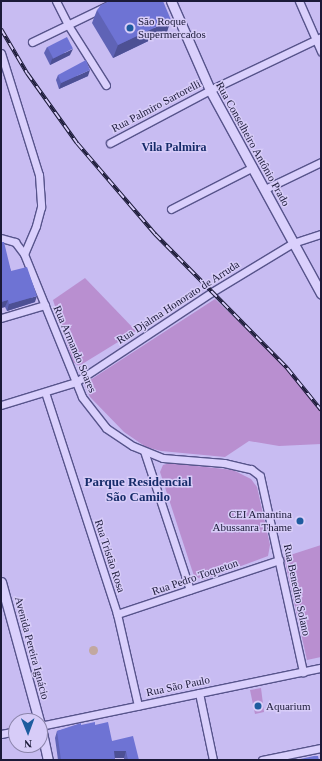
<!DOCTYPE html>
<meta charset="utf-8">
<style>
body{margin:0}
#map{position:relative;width:322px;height:761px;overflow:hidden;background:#c8bcf2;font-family:"Times New Roman",serif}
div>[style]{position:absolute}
.green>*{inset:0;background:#b98fd0}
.water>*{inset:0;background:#c2a8a0}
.round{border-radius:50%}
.roads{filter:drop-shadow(1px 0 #57548b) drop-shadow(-1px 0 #57548b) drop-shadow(0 1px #57548b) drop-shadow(0 -1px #57548b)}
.street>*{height:7px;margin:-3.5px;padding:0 3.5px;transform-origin:3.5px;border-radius:3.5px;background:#dad0fc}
.secondary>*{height:9px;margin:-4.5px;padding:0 4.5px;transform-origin:4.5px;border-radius:4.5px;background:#dad0fc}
.rail>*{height:4px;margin-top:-2px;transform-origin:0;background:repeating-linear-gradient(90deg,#d7ccf8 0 8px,#1b1a38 0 16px);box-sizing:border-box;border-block:1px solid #1b1a38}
.wall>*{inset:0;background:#5f63b6}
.shaded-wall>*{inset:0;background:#4d5094}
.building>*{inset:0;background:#6e73d4;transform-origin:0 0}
.dots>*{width:11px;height:11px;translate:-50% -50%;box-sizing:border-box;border:2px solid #d7ccf8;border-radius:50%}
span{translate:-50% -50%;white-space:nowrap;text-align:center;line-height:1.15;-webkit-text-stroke:3px #d7ccf8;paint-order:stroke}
.poi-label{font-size:11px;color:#1b1a38}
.left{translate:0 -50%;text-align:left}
.right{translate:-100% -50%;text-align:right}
.street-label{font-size:11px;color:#1b1a38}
.neighbourhood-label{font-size:12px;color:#162b69;font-weight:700}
.quarter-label{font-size:13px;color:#162b69;font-weight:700}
.frame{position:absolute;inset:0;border:2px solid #1b1a38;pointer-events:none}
.north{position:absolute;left:8px;top:713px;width:40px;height:40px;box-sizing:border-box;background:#d7ccf8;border:1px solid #8c85ab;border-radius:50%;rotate:179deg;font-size:11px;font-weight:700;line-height:16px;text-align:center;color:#1b1a38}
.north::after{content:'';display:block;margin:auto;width:14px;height:18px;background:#1e5c9f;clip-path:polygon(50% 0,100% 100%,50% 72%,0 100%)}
</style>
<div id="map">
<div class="green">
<div style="clip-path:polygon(85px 278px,136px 331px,79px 366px,73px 362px,53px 300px)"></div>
<div style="clip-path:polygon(215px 299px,286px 366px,321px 410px,321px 444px,279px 446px,249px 441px,225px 457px,161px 451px,146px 447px,124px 432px,90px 397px,84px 384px)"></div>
<div style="clip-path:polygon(170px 463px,233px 470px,251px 479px,257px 487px,270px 545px,268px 556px,203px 580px,194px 576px,160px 472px,163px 465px)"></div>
<div style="clip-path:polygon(321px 545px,321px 657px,307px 660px,284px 557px)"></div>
<div style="clip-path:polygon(261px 688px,264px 712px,255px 714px,250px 690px)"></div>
</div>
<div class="water">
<div class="round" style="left:88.5px;top:645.5px;width:9px;height:9px"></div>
</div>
<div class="roads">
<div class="street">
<div style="left:56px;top:1px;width:27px;rotate:63deg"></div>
<div style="left:68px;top:25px;width:71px;rotate:57.7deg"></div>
<div style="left:299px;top:1px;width:55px;rotate:66.3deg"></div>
<div style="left:32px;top:42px;width:94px;rotate:-25.8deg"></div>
<div style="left:1px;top:53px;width:128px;rotate:72.7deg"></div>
<div style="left:39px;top:175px;width:32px;rotate:86deg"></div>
<div style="left:41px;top:207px;width:20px;rotate:105deg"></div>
<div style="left:36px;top:226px;width:30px;rotate:113deg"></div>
<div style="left:110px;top:143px;width:113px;rotate:-27.9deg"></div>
<div style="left:210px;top:90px;width:123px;rotate:-25.5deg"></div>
<div style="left:265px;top:189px;width:62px;rotate:-25.7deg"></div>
<div style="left:171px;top:209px;width:92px;rotate:-27.1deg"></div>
<div style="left:1px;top:238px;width:15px;rotate:16deg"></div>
<div style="left:15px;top:242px;width:15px;rotate:53deg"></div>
<div style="left:24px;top:254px;width:154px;rotate:67.9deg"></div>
<div style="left:82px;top:397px;width:39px;rotate:52deg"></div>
<div style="left:106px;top:428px;width:32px;rotate:34deg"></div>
<div style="left:133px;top:446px;width:32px;rotate:22deg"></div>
<div style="left:163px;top:458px;width:61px;rotate:4.7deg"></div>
<div style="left:224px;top:463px;width:28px;rotate:13deg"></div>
<div style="left:251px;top:469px;width:11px;rotate:38deg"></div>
<div style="left:260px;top:476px;width:201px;rotate:77.6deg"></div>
<div style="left:1px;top:318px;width:46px;rotate:-16.5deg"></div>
<div style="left:45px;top:392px;width:233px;rotate:72deg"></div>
<div style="left:117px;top:614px;width:94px;rotate:77.1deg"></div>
<div style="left:1px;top:405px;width:78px;rotate:-17deg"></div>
<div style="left:76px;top:382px;width:163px;rotate:-33.5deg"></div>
<div style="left:212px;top:292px;width:95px;rotate:-31.2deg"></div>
<div style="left:293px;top:243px;width:29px;rotate:-18deg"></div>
<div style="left:144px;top:451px;width:146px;rotate:71.7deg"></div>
<div style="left:117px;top:614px;width:171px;rotate:-18.4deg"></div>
<div style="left:199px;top:693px;width:68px;rotate:78.2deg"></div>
<div style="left:40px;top:726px;width:287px;rotate:-11.7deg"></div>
<div style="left:1px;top:734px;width:15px;rotate:-11deg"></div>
<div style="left:262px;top:760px;width:60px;rotate:-11.5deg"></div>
</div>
<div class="secondary">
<div style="left:171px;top:1px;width:97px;rotate:66.3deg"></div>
<div style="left:210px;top:90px;width:232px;rotate:61.4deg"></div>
<div style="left:1px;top:582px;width:144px;rotate:74.7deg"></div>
<div style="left:40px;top:723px;width:38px;rotate:78deg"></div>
</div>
</div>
<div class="rail">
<div style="left:1px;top:29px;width:51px;rotate:59.4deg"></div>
<div style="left:27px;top:73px;width:86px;rotate:54.5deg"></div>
<div style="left:77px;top:143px;width:120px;rotate:49.4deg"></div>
<div style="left:155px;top:234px;width:188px;rotate:45.4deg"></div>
<div style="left:287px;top:368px;width:54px;rotate:51deg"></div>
</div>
<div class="wall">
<div style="clip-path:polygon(97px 10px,167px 32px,113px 58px,92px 23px)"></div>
<div style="clip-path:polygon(47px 47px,70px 55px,50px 65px,44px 53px)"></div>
<div style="clip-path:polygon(58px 75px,88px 76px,59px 89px,56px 80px)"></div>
<div style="clip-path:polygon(1px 242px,11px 271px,35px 302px,7px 311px,5px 307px,1px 308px)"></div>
<div style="clip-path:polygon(81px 725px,95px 725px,112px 741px,139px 760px,124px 760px,124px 758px,115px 758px,115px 760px,58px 760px,55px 738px,57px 731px)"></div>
</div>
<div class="shaded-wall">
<div style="clip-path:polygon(171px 20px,167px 32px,113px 58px,118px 45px)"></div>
<div style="clip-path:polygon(73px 49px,70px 55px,50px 65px,52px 59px)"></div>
<div style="clip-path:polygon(90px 70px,88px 76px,59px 89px,61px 83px)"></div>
<div style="clip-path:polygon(37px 296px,35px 302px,7px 311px,9px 304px)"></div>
<div style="clip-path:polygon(8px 300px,5px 307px,1px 308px,1px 302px)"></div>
<div style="clip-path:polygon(114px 751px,126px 751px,124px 758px,111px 758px)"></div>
</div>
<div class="building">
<div style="clip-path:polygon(110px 1px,163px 1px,171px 20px,118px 45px,97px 10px,101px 5px)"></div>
<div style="left:67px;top:37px;width:13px;height:22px;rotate:63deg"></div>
<div style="clip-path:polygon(86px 60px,90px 70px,61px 83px,58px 75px)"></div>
<div style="clip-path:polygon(1px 242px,4px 242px,11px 271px,27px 267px,37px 296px,9px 304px,8px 300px,1px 302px)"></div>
<div style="clip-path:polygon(95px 722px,95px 725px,108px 722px,112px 741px,133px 736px,139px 760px,128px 760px,126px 751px,114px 751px,115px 760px,61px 760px,57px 731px,81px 723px,81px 725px)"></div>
<div style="clip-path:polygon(314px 756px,318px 756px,319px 760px,321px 759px,321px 760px,296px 760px)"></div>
</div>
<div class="dots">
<div style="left:130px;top:28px;background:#1e5c9f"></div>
<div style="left:300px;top:521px;background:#1e5c9f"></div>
<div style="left:258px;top:706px;background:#1e5c9f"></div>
</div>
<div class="poi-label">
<span class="left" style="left:138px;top:28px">São Roque<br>Supermercados</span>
<span class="right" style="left:292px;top:521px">CEI Amantina<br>Abussanra Thame</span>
<span class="left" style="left:266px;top:706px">Aquarium</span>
</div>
<div class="street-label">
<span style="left:156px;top:106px;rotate:-28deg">Rua Palmiro Sartorelli</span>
<span style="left:253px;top:144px;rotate:61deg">Rua Conselheiro Antônio Prado</span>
<span style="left:178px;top:302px;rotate:-33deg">Rua Djalma Honorato de Arruda</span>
<span style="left:75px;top:349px;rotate:67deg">Rua Armando Soares</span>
<span style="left:110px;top:556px;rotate:72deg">Rua Tristão Rosa</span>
<span style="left:195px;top:577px;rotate:-19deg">Rua Pedro Toqueton</span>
<span style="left:297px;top:590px;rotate:78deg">Rua Benedito Solano</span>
<span style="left:32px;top:648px;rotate:75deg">Avenida Pereira Ignácio</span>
<span style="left:178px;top:686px;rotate:-12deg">Rua São Paulo</span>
</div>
<div class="neighbourhood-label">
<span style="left:174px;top:148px">Vila Palmira</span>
</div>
<div class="quarter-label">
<span style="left:138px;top:490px">Parque Residencial<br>São Camilo</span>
</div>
<div class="frame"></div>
<div class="north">N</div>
</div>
